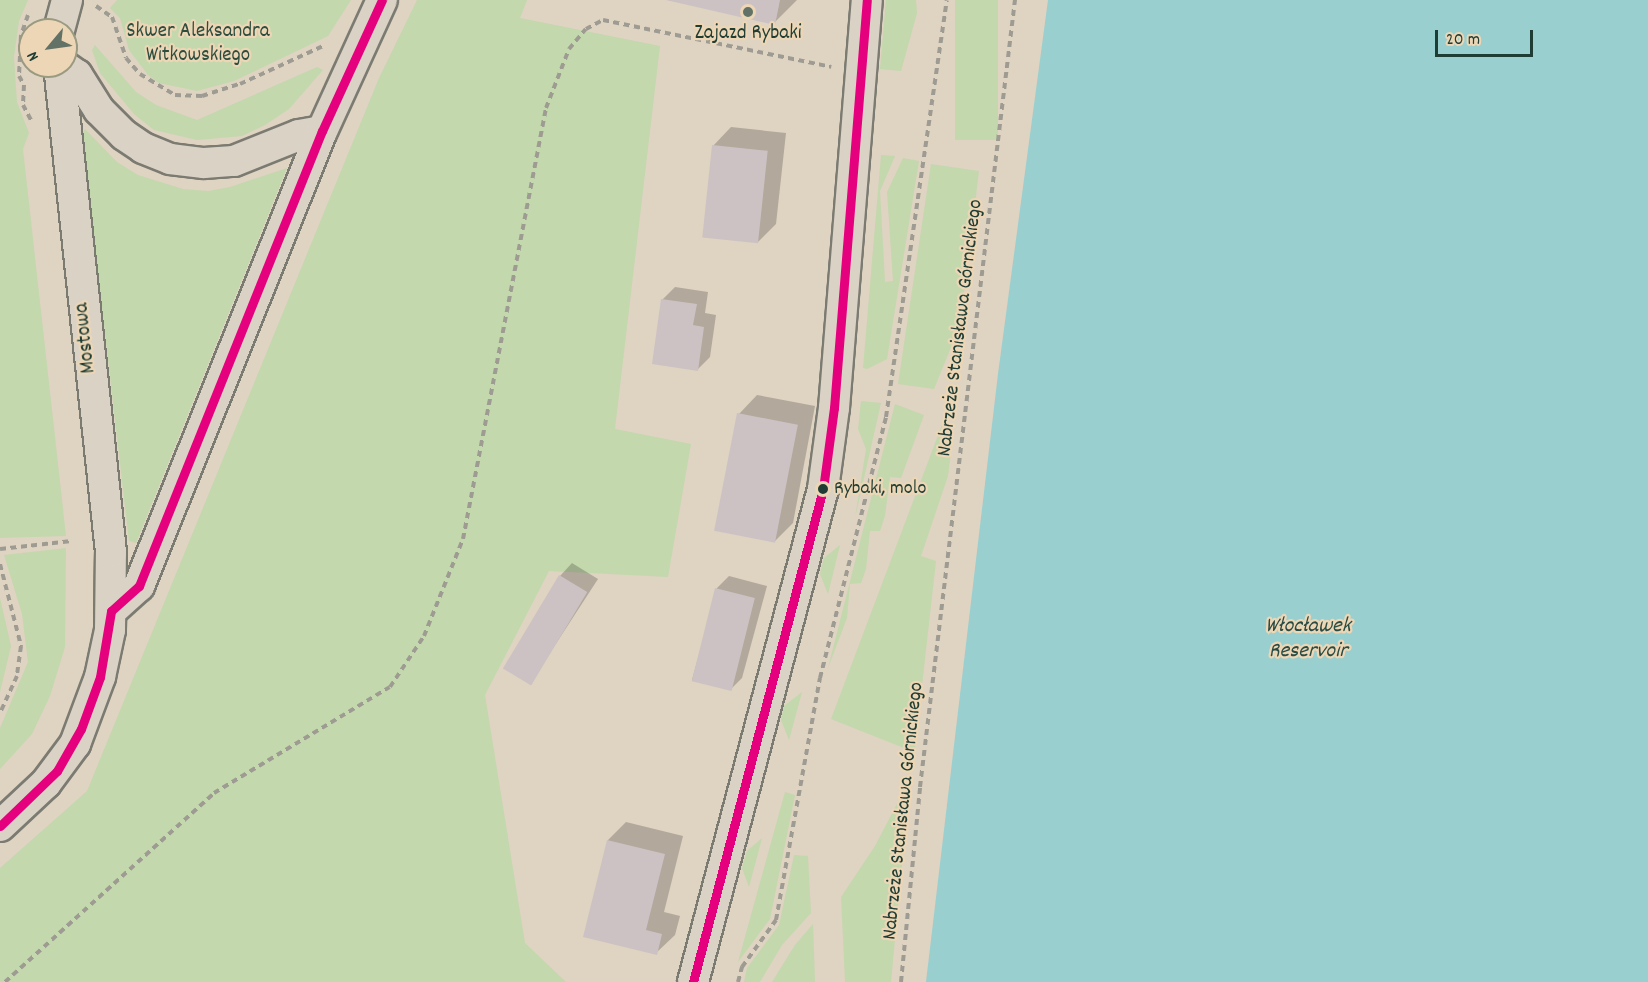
<!DOCTYPE html>
<meta charset="utf-8">
<style>
body{margin:0}
#map{position:relative;width:1648px;height:982px;overflow:hidden;background:#dfd3c2;font-family:Dekko,sans-serif}
div>[style]{position:absolute}
.green>*{inset:0;background:#c3d8ad;transform-origin:0 0}
.water>*{inset:0;background:#9acfcf}
.shadow>*{inset:0;background:#0003}
.building>*{inset:0;background:#cdc2c3;transform-origin:0 0}
.path>*{height:4px;margin-top:-2px;transform-origin:0;background:repeating-linear-gradient(90deg,#9e9c92 0 6px,transparent 0 10.5px)}
.roads{filter:drop-shadow(2px 0 #7b7b72) drop-shadow(-2px 0 #7b7b72) drop-shadow(0 2px #7b7b72) drop-shadow(0 -2px #7b7b72)}
.minor>*{height:30px;margin:-15px;padding:0 15px;transform-origin:15px;border-radius:15px;background:#dbd2c6}
.bus-1>*{height:9px;margin:-4.5px;padding:0 4.5px;transform-origin:4.5px;border-radius:4.5px;background:#e5007d}
.dots>*{width:16px;height:16px;translate:-50% -50%;box-sizing:border-box;border:3px solid #ecd6b5;border-radius:50%}
span{translate:-50% -50%;white-space:nowrap;text-align:center;line-height:1.15;-webkit-text-stroke:4.5px #ecd6b5;paint-order:stroke}
.bus-label{font-size:20px;color:#1f3d34}
.left{translate:0 -50%;text-align:left}
.park-label{font-size:21px;color:#2d4d3e}
.poi-label{font-size:21px;color:#1f3d34}
.street-label{font-size:21px;color:#1f3d34}
.water-label{font-size:22px;color:#284b44;font-style:italic}
.north{position:absolute;left:18px;top:18px;width:60px;height:60px;box-sizing:border-box;background:#ecd6b5;border:2px solid #9a9981;border-radius:50%;rotate:241deg;font-size:16px;font-weight:700;line-height:24px;text-align:center;color:#1f3d34}
.north::after{content:'';display:block;margin:auto;width:21px;height:27px;background:#627266;clip-path:polygon(50% 0,100% 100%,50% 72%,0 100%)}
.scale{position:absolute;left:1435px;top:30px;width:98px;height:27px;box-sizing:border-box;border:3px solid #1f3d34;border-top:0;padding-left:8px;font-size:18px;line-height:21px;white-space:nowrap;color:#1f3d34;-webkit-text-stroke:4px #ecd6b5;paint-order:stroke}
</style>
<div id="map">
<div class="green">
<div style="clip-path:polygon(0 0,28px 0,19px 21px,14px 57px,17px 102px,29px 133px,23px 149px,66px 536px,0 538px)"></div>
<div style="clip-path:polygon(117px 0,351px 0,328px 36px,234px 81px,197px 91px,159px 83px,148px 75px,129px 50px,120px 18px,110px 8px)"></div>
<div style="clip-path:polygon(417px 0,527px 0,520px 18px,660px 46px,615px 429px,691px 444px,668px 577px,549px 571px,485px 695px,525px 943px,566px 982px,0 982px,0 868px,87px 791px,379px 78px)"></div>
<div style="clip-path:polygon(886px 0,916px 0,917px 13px,901px 71px,880px 69px)"></div>
<div style="left:955px;top:0;width:43px;height:140px"></div>
<div style="clip-path:polygon(95px 45px,136px 92px,156px 105px,197px 120px,317px 67px,323px 70px,289px 109px,265px 125px,242px 136px,197px 140px,154px 130px,134px 114px,100px 73px,92px 50px)"></div>
<div style="clip-path:polygon(85px 129px,117px 162px,138px 175px,183px 189px,208px 191px,230px 187px,287px 168px,136px 543px,129px 541px,82px 134px)"></div>
<div style="clip-path:polygon(881px 155px,895px 156px,880px 191px,885px 282px,893px 281px,887px 192px,903px 158px,919px 161px,887px 359px,867px 369px,863px 368px)"></div>
<div style="clip-path:polygon(931px 164px,979px 171px,960px 325px,934px 389px,898px 384px)"></div>
<div style="clip-path:polygon(861px 401px,881px 403px,855px 518px,866px 449px,858px 429px)"></div>
<div style="clip-path:polygon(895px 404px,924px 415px,901px 478px,890px 477px,885px 516px,880px 531px,870px 531px,866px 569px,861px 583px,850px 584px,847px 618px,828px 668px)"></div>
<div style="clip-path:polygon(943px 422px,954px 427px,948px 476px,921px 556px,936px 561px,915px 748px,909px 750px,831px 719px)"></div>
<div style="clip-path:polygon(840px 545px,828px 594px,820px 574px,824px 558px)"></div>
<div style="clip-path:polygon(66px 548px,65px 647px,50px 696px,32px 734px,0 769px,0 728px,28px 662px,22px 614px,4px 555px)"></div>
<div style="clip-path:polygon(0 598px,11px 646px,0 692px)"></div>
<div style="clip-path:polygon(802px 692px,789px 740px,781px 720px,784px 706px)"></div>
<div style="clip-path:polygon(910px 779px,891px 982px,845px 982px,841px 897px,875px 846px)"></div>
<div style="clip-path:polygon(785px 792px,795px 795px,770px 919px,738px 962px)"></div>
<div style="clip-path:polygon(762px 838px,749px 887px,742px 868px,747px 851px)"></div>
<div style="clip-path:polygon(794px 855px,808px 856px,811px 913px,782px 945px,760px 982px,744px 982px,747px 968px,779px 925px)"></div>
<div style="clip-path:polygon(813px 924px,815px 982px,772px 982px,795px 945px)"></div>
</div>
<div class="water">
<div style="clip-path:polygon(1048px 0,1648px 0,1648px 982px,926px 982px,998px 374px)"></div>
</div>
<div class="shadow">
<div style="clip-path:polygon(668px 0,797px 0,774px 23px)"></div>
<div style="clip-path:polygon(731px 127px,786px 133px,776px 224px,758px 242px,713px 146px)"></div>
<div style="clip-path:polygon(675px 287px,708px 292px,705px 313px,716px 315px,710px 357px,698px 369px,662px 300px)"></div>
<div style="clip-path:polygon(757px 395px,815px 406px,793px 523px,775px 541px,739px 414px)"></div>
<div style="clip-path:polygon(572px 563px,598px 579px,544px 662px,532px 674px,560px 576px)"></div>
<div style="clip-path:polygon(729px 576px,767px 586px,742px 678px,730px 690px,692px 680px,717px 588px)"></div>
<div style="clip-path:polygon(626px 822px,683px 836px,664px 912px,680px 916px,675px 935px,656px 953px,585px 936px,608px 840px)"></div>
</div>
<div class="building">
<div style="clip-path:polygon(666px 0,780px 0,775px 25px)"></div>
<div style="left:712px;top:145px;width:56px;height:93px;rotate:6deg"></div>
<div style="clip-path:polygon(661px 299px,697px 304px,693px 325px,704px 327px,698px 371px,652px 364px)"></div>
<div style="left:737px;top:413px;width:62px;height:120px;rotate:11deg"></div>
<div style="left:559px;top:575px;width:33px;height:109px;rotate:31deg"></div>
<div style="left:715px;top:588px;width:41px;height:96px;rotate:14deg"></div>
<div style="clip-path:polygon(607px 840px,665px 854px,646px 930px,662px 934px,657px 955px,583px 937px)"></div>
</div>
<div class="path">
<div style="left:96px;top:6px;width:19px;rotate:35deg"></div>
<div style="left:112px;top:17px;width:43px;rotate:71.1deg"></div>
<div style="left:126px;top:58px;width:21px;rotate:49deg"></div>
<div style="left:140px;top:74px;width:41px;rotate:31deg"></div>
<div style="left:175px;top:95px;width:27px;rotate:2deg"></div>
<div style="left:202px;top:96px;width:40px;rotate:-18deg"></div>
<div style="left:240px;top:84px;width:94px;rotate:-24.6deg"></div>
<div style="left:28px;top:15px;width:21px;rotate:109deg"></div>
<div style="left:21px;top:35px;width:41px;rotate:92.8deg"></div>
<div style="left:19px;top:76px;width:10px;rotate:61deg"></div>
<div style="left:24px;top:85px;width:20px;rotate:93deg"></div>
<div style="left:23px;top:105px;width:17px;rotate:62deg"></div>
<div style="left:0;top:549px;width:72px;rotate:-6.3deg"></div>
<div style="left:0;top:564px;width:85px;rotate:75.6deg"></div>
<div style="left:21px;top:646px;width:30px;rotate:98deg"></div>
<div style="left:17px;top:676px;width:41px;rotate:114.7deg"></div>
<div style="left:5px;top:982px;width:282px;rotate:-42.1deg"></div>
<div style="left:214px;top:793px;width:205px;rotate:-31.1deg"></div>
<div style="left:390px;top:687px;width:61px;rotate:-56.3deg"></div>
<div style="left:424px;top:636px;width:105px;rotate:-68.1deg"></div>
<div style="left:463px;top:539px;width:439px;rotate:-79.1deg"></div>
<div style="left:546px;top:108px;width:63px;rotate:-68.7deg"></div>
<div style="left:569px;top:49px;width:26px;rotate:-50deg"></div>
<div style="left:586px;top:29px;width:19px;rotate:-28deg"></div>
<div style="left:603px;top:20px;width:233px;rotate:11.6deg"></div>
<div style="left:738px;top:982px;width:16px;rotate:-75deg"></div>
<div style="left:742px;top:967px;width:58px;rotate:-54.1deg"></div>
<div style="left:776px;top:920px;width:246px;rotate:-79.7deg"></div>
<div style="left:820px;top:678px;width:269px;rotate:-75.8deg"></div>
<div style="left:886px;top:417px;width:421px;rotate:-81.7deg"></div>
<div style="left:901px;top:982px;width:196px;rotate:-84.4deg"></div>
<div style="left:920px;top:787px;width:793px;rotate:-83.12deg"></div>
</div>
<div class="roads">
<div class="minor">
<div style="left:59px;top:30px;width:31px;rotate:-75deg"></div>
<div style="left:64px;top:66px;width:16px;rotate:35deg"></div>
<div style="left:77px;top:75px;width:41px;rotate:57.8deg"></div>
<div style="left:99px;top:110px;width:35px;rotate:45deg"></div>
<div style="left:124px;top:135px;width:23px;rotate:34deg"></div>
<div style="left:143px;top:148px;width:29px;rotate:22deg"></div>
<div style="left:170px;top:159px;width:34px;rotate:7deg"></div>
<div style="left:204px;top:163px;width:30px;rotate:-4deg"></div>
<div style="left:234px;top:161px;width:70px;rotate:-21.8deg"></div>
<div style="left:299px;top:135px;width:23px;rotate:-10deg"></div>
<div style="left:111px;top:611px;width:38px;rotate:-42deg"></div>
<div style="left:139px;top:586px;width:490px;rotate:-68.1deg"></div>
<div style="left:322px;top:131px;width:144px;rotate:-65.4deg"></div>
<div style="left:0;top:826px;width:63px;rotate:-43.1deg"></div>
<div style="left:46px;top:783px;width:49px;rotate:-53.4deg"></div>
<div style="left:75px;top:744px;width:72px;rotate:-69.5deg"></div>
<div style="left:100px;top:677px;width:48px;rotate:-78deg"></div>
<div style="left:110px;top:630px;width:78px;rotate:-89.3deg"></div>
<div style="left:111px;top:552px;width:489px;rotate:-96.1deg"></div>
<div style="left:693px;top:982px;width:510px;rotate:-75.23deg"></div>
<div style="left:823px;top:489px;width:82px;rotate:-82.3deg"></div>
<div style="left:834px;top:408px;width:409px;rotate:-85.4deg"></div>
</div>
</div>
<div class="bus-1">
<div style="left:0;top:826px;width:79px;rotate:-44deg"></div>
<div style="left:57px;top:771px;width:48px;rotate:-60.3deg"></div>
<div style="left:81px;top:729px;width:55px;rotate:-69.9deg"></div>
<div style="left:100px;top:677px;width:67px;rotate:-80.5deg"></div>
<div style="left:111px;top:611px;width:38px;rotate:-42deg"></div>
<div style="left:139px;top:586px;width:490px;rotate:-68.1deg"></div>
<div style="left:322px;top:131px;width:144px;rotate:-65.4deg"></div>
<div style="left:693px;top:982px;width:510px;rotate:-75.23deg"></div>
<div style="left:823px;top:489px;width:82px;rotate:-82.3deg"></div>
<div style="left:834px;top:408px;width:409px;rotate:-85.4deg"></div>
</div>
<div class="dots">
<div style="left:748px;top:12px;background:#627266"></div>
<div style="left:823px;top:489px;background:#1f3d34"></div>
</div>
<div class="bus-label">
<span class="left" style="left:834px;top:489px">Rybaki, molo</span>
</div>
<div class="park-label">
<span style="left:198px;top:44px">Skwer Aleksandra<br>Witkowskiego</span>
</div>
<div class="poi-label">
<span style="left:748px;top:34px">Zajazd Rybaki</span>
</div>
<div class="street-label">
<span style="left:961px;top:328px;rotate:-83deg">Nabrzeże Stanisława Górnickiego</span>
<span style="left:86px;top:338px;rotate:-96deg">Mostowa</span>
<span style="left:904px;top:811px;rotate:-84deg">Nabrzeże Stanisława Górnickiego</span>
</div>
<div class="water-label">
<span style="left:1308px;top:639px">Włocławek<br>Reservoir</span>
</div>
<div class="north">N</div>
<div class="scale">20 m</div>
</div>
